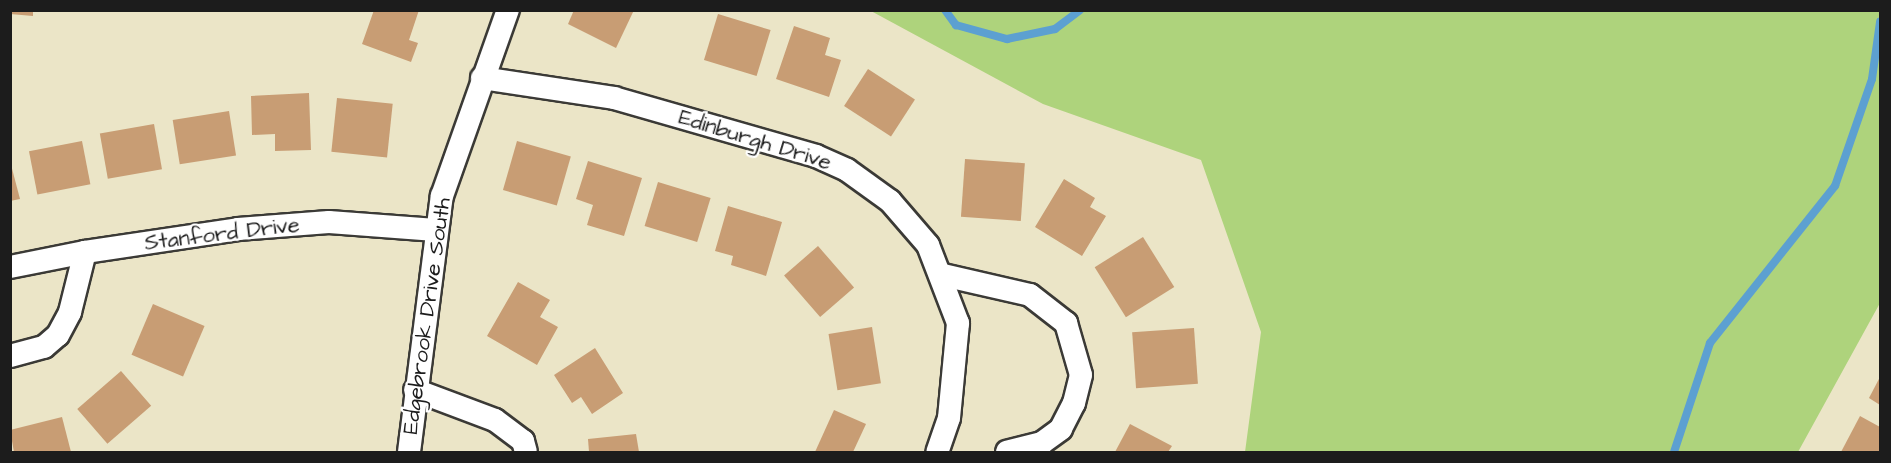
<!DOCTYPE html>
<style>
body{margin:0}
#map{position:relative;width:1891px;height:463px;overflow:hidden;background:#ebe5c7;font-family:"Architects Daughter",sans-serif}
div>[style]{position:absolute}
.green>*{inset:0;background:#aed37c}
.stream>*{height:8px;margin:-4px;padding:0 4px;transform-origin:4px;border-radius:4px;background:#5ca0d1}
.building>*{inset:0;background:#c89d74;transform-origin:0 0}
.roads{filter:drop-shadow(2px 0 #3b3a36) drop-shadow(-2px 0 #3b3a36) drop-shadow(0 2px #3b3a36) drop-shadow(0 -2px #3b3a36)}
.street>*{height:22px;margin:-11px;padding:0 11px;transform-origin:11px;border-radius:11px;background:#fff}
span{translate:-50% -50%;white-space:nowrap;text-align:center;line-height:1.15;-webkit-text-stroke:4.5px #fff;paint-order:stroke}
.street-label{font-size:22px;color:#1c1c1c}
.frame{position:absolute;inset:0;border:12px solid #1c1c1c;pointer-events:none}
</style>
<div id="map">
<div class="green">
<div style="clip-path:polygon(871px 11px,1880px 11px,1880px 303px,1798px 452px,1245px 452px,1261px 332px,1201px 160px,1043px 104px)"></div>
</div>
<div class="stream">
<div style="left:945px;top:10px;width:19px;rotate:54deg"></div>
<div style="left:956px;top:25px;width:53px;rotate:15.4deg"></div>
<div style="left:1007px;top:39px;width:49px;rotate:-11.8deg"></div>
<div style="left:1055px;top:29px;width:31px;rotate:-37deg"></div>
<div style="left:1674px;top:452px;width:115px;rotate:-71.7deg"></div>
<div style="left:1710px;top:343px;width:201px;rotate:-51.5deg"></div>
<div style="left:1835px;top:186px;width:113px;rotate:-70.9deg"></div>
<div style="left:1872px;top:79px;width:58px;rotate:-82deg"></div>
</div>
<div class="building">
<div style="clip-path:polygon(10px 10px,33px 10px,33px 16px,10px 14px)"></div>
<div style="clip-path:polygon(374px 10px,419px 10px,409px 40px,418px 43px,411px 62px,362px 44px)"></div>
<div style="clip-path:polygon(574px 10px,634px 10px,616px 48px,568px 24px)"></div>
<div style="left:718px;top:14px;width:55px;height:48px;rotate:17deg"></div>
<div style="clip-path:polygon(794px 26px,830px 38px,825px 55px,841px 60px,829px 97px,776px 79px)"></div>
<div style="left:868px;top:69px;width:56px;height:44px;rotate:33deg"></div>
<div style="clip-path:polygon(309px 93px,311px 150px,275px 151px,275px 134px,252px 135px,251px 96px)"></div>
<div style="left:337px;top:98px;width:56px;height:54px;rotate:6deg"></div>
<div style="left:229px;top:111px;width:45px;height:57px;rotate:81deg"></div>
<div style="left:154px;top:124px;width:46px;height:55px;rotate:80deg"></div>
<div style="left:82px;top:141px;width:44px;height:54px;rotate:79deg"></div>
<div style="left:517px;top:141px;width:56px;height:51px;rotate:16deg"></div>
<div style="left:965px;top:159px;width:60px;height:58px;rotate:4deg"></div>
<div style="clip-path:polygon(10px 161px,20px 199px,10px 201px)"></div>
<div style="clip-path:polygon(588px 161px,642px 178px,624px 236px,587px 225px,593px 205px,576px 199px)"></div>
<div style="clip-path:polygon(1064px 179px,1095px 198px,1090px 207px,1106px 216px,1082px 256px,1035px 227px)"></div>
<div style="left:658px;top:182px;width:55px;height:46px;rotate:17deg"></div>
<div style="clip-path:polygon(728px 206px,782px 222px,766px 276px,731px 265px,733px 256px,715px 251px)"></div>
<div style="left:1143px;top:237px;width:59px;height:57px;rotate:58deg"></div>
<div style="left:818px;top:246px;width:55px;height:45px;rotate:49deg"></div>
<div style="clip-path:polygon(518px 282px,550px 300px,540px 317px,558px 327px,537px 365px,487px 336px)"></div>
<div style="left:153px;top:304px;width:56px;height:55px;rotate:23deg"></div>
<div style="left:872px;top:327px;width:57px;height:44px;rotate:81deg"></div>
<div style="left:1194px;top:328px;width:56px;height:62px;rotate:86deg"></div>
<div style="clip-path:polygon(595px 348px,623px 393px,592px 414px,581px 397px,572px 403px,554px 375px)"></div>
<div style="left:121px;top:371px;width:46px;height:58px;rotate:49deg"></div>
<div style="clip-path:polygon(1880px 377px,1880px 405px,1869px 398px)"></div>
<div style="clip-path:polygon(834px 410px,866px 424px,853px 452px,815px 452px)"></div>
<div style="clip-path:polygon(1860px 416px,1880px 427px,1880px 452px,1841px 452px)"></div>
<div style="clip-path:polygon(62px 417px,71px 452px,14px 452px,10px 430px)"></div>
<div style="clip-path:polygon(1130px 424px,1172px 446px,1168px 452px,1115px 452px)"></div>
<div style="clip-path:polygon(636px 434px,639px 452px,589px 452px,588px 439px)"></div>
</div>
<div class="roads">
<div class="street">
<div style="left:482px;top:78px;width:134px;rotate:8.6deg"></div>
<div style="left:614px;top:98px;width:210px;rotate:16deg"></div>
<div style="left:816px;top:156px;width:34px;rotate:24deg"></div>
<div style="left:847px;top:170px;width:53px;rotate:35.8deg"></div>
<div style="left:890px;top:201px;width:58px;rotate:49.2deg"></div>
<div style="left:928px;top:245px;width:84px;rotate:69deg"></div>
<div style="left:958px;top:323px;width:95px;rotate:95.4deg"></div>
<div style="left:949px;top:418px;width:36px;rotate:109deg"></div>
<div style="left:10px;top:267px;width:76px;rotate:-11.3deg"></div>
<div style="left:85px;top:252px;width:155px;rotate:-8.5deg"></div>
<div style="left:238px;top:229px;width:91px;rotate:-4.4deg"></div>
<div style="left:329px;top:222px;width:107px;rotate:4.3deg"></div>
<div style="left:943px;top:275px;width:89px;rotate:12.9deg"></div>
<div style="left:1030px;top:295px;width:46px;rotate:37.9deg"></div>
<div style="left:1066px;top:323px;width:54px;rotate:73.9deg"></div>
<div style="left:1081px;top:375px;width:29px;rotate:104deg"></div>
<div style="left:1074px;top:403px;width:29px;rotate:117deg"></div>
<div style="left:1061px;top:429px;width:24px;rotate:144deg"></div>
<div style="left:1042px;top:443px;width:36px;rotate:166deg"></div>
<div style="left:10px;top:356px;width:35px;rotate:-15deg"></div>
<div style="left:44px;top:347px;width:18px;rotate:-41deg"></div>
<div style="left:58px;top:335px;width:26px;rotate:-62deg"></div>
<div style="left:70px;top:312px;width:62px;rotate:-76deg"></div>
<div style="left:415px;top:390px;width:85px;rotate:20.6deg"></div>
<div style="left:495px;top:420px;width:35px;rotate:37deg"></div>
<div style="left:523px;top:441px;width:11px;rotate:75deg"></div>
<div style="left:409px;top:452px;width:258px;rotate:-82.7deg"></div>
<div style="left:442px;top:196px;width:197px;rotate:-70.5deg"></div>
</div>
</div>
<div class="street-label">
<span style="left:755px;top:140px;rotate:17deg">Edinburgh Drive</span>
<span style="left:222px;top:234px;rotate:-7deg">Stanford Drive</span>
<span style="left:427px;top:316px;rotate:-82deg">Edgebrook Drive South</span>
</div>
<div class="frame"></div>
</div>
